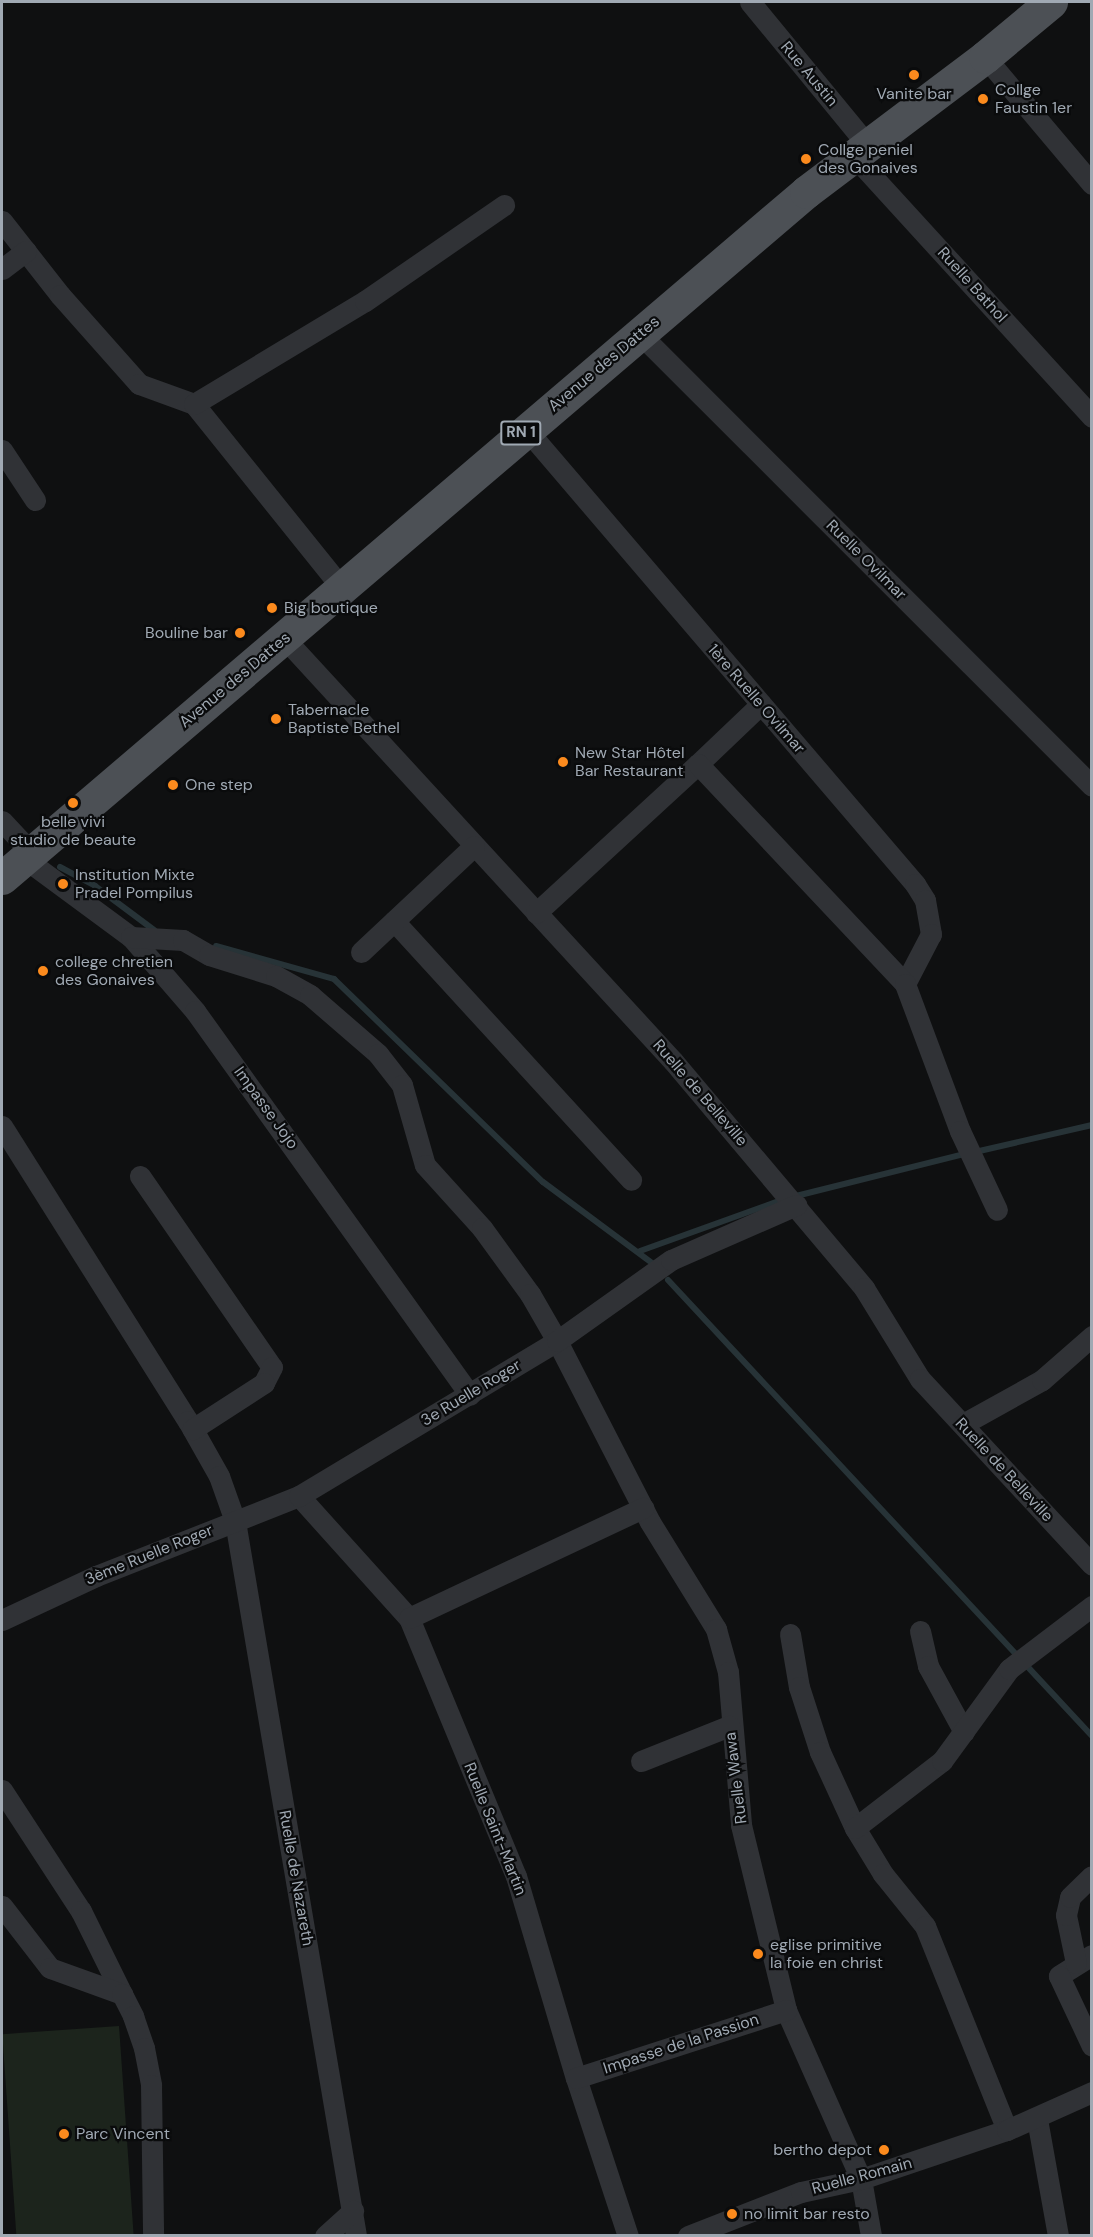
<!DOCTYPE html>
<meta charset="utf-8">
<style>
body{margin:0}
#map{position:relative;width:1093px;height:2237px;overflow:hidden;background:#0f1011;font-family:"DM Sans",sans-serif}
div>[style]{position:absolute}
.green>*{inset:0;background:#1c241c;transform-origin:0 0}
.stream>*{height:6px;margin:-3px;padding:0 3px;transform-origin:3px;border-radius:3px;background:#273337}
.minor>*{height:21px;margin:-10.5px;padding:0 10.5px;transform-origin:10.5px;border-radius:10.5px;background:#303236}
.primary>*{height:33px;margin:-16.5px;padding:0 16.5px;transform-origin:16.5px;border-radius:16.5px;background:#4c5055}
.dots>*{width:16px;height:16px;translate:-50% -50%;box-sizing:border-box;border:3px solid #0a0b0c;border-radius:50%}
span{translate:-50% -50%;white-space:nowrap;text-align:center;line-height:1.15;-webkit-text-stroke:4.5px #0a0b0c;paint-order:stroke}
.shield-label span{padding:2px 4px;background:#0a0b0c;border:2px solid;border-radius:4px;-webkit-text-stroke-width:0}
.shield-label{font-size:15px;color:#a0a9b3;font-weight:700}
.street-label{font-size:16px;color:#a0a9b3}
.poi-label{font-size:16px;color:#a0a9b3}
.left{translate:0 -50%;text-align:left}
.right{translate:-100% -50%;text-align:right}
.frame{position:absolute;inset:0;border:3px solid #a0a9b3;pointer-events:none}
</style>
<div id="map">
<div class="green">
<div style="left:119px;top:2026px;width:209px;height:117px;rotate:86deg"></div>
</div>
<div class="stream">
<div style="left:60px;top:867px;width:40px;rotate:28deg"></div>
<div style="left:95px;top:886px;width:74px;rotate:36.7deg"></div>
<div style="left:216px;top:946px;width:123px;rotate:15.6deg"></div>
<div style="left:334px;top:979px;width:291px;rotate:44.2deg"></div>
<div style="left:543px;top:1182px;width:136px;rotate:36.6deg"></div>
<div style="left:975px;top:1152px;width:120px;rotate:-13deg"></div>
<div style="left:792px;top:1197px;width:178px;rotate:-14deg"></div>
<div style="left:640px;top:1251px;width:151px;rotate:-19.8deg"></div>
<div style="left:668px;top:1280px;width:623px;rotate:47.08deg"></div>
</div>
<div class="minor">
<div style="left:750px;top:2px;width:188px;rotate:50.6deg"></div>
<div style="left:985px;top:57px;width:166px;rotate:49.9deg"></div>
<div style="left:852px;top:154px;width:356px;rotate:47.6deg"></div>
<div style="left:2px;top:221px;width:94px;rotate:51.9deg"></div>
<div style="left:60px;top:295px;width:119px;rotate:48.4deg"></div>
<div style="left:139px;top:384px;width:59px;rotate:20deg"></div>
<div style="left:194px;top:404px;width:235px;rotate:51.2deg"></div>
<div style="left:2px;top:269px;width:30px;rotate:-37deg"></div>
<div style="left:640px;top:334px;width:639px;rotate:45deg"></div>
<div style="left:194px;top:404px;width:200px;rotate:-31.1deg"></div>
<div style="left:365px;top:301px;width:169px;rotate:-34.6deg"></div>
<div style="left:526px;top:429px;width:599px;rotate:49.47deg"></div>
<div style="left:915px;top:884px;width:19px;rotate:58deg"></div>
<div style="left:925px;top:900px;width:35px;rotate:80deg"></div>
<div style="left:931px;top:934px;width:56px;rotate:117.5deg"></div>
<div style="left:2px;top:450px;width:60px;rotate:56.6deg"></div>
<div style="left:285px;top:639px;width:573px;rotate:47.4deg"></div>
<div style="left:673px;top:1061px;width:297px;rotate:49.9deg"></div>
<div style="left:864px;top:1288px;width:107px;rotate:58.4deg"></div>
<div style="left:920px;top:1379px;width:253px;rotate:47.2deg"></div>
<div style="left:698px;top:764px;width:87px;rotate:-43.6deg"></div>
<div style="left:2px;top:821px;width:42px;rotate:46.9deg"></div>
<div style="left:24px;top:858px;width:133px;rotate:36.4deg"></div>
<div style="left:131px;top:937px;width:98px;rotate:49.1deg"></div>
<div style="left:195px;top:1011px;width:472px;rotate:54.4deg"></div>
<div style="left:536px;top:913px;width:220px;rotate:-42.6deg"></div>
<div style="left:698px;top:764px;width:302px;rotate:46.7deg"></div>
<div style="left:905px;top:984px;width:157px;rotate:69.5deg"></div>
<div style="left:960px;top:1131px;width:87px;rotate:64.9deg"></div>
<div style="left:394px;top:921px;width:351px;rotate:47.5deg"></div>
<div style="left:131px;top:937px;width:52px;rotate:3.3deg"></div>
<div style="left:183px;top:940px;width:30px;rotate:30deg"></div>
<div style="left:209px;top:955px;width:70px;rotate:17.4deg"></div>
<div style="left:276px;top:976px;width:39px;rotate:29deg"></div>
<div style="left:310px;top:995px;width:90px;rotate:40.9deg"></div>
<div style="left:378px;top:1054px;width:39px;rotate:52deg"></div>
<div style="left:402px;top:1085px;width:83px;rotate:74deg"></div>
<div style="left:425px;top:1165px;width:85px;rotate:47.9deg"></div>
<div style="left:482px;top:1228px;width:82px;rotate:54deg"></div>
<div style="left:530px;top:1294px;width:54px;rotate:60.1deg"></div>
<div style="left:557px;top:1341px;width:203px;rotate:62.8deg"></div>
<div style="left:650px;top:1522px;width:126px;rotate:58.3deg"></div>
<div style="left:716px;top:1629px;width:45px;rotate:74.4deg"></div>
<div style="left:728px;top:1672px;width:154px;rotate:85.1deg"></div>
<div style="left:741px;top:1825px;width:190px;rotate:76.3deg"></div>
<div style="left:786px;top:2010px;width:185px;rotate:66.1deg"></div>
<div style="left:861px;top:2179px;width:58px;rotate:80deg"></div>
<div style="left:361px;top:952px;width:155px;rotate:-43.2deg"></div>
<div style="left:2px;top:1126px;width:349px;rotate:57.8deg"></div>
<div style="left:188px;top:1421px;width:63px;rotate:60.6deg"></div>
<div style="left:219px;top:1476px;width:48px;rotate:70.4deg"></div>
<div style="left:235px;top:1521px;width:725px;rotate:80.39deg"></div>
<div style="left:140px;top:1176px;width:232px;rotate:55.4deg"></div>
<div style="left:272px;top:1367px;width:18px;rotate:117deg"></div>
<div style="left:264px;top:1383px;width:85px;rotate:147.1deg"></div>
<div style="left:963px;top:1424px;width:90px;rotate:-29.1deg"></div>
<div style="left:1042px;top:1380px;width:67px;rotate:-41.3deg"></div>
<div style="left:299px;top:1496px;width:164px;rotate:48deg"></div>
<div style="left:409px;top:1618px;width:279px;rotate:67.5deg"></div>
<div style="left:516px;top:1876px;width:211px;rotate:73.5deg"></div>
<div style="left:576px;top:2078px;width:166px;rotate:71.8deg"></div>
<div style="left:409px;top:1618px;width:259px;rotate:-25.2deg"></div>
<div style="left:2px;top:1620px;width:104px;rotate:-25.1deg"></div>
<div style="left:96px;top:1576px;width:218px;rotate:-21.5deg"></div>
<div style="left:299px;top:1496px;width:301px;rotate:-31deg"></div>
<div style="left:557px;top:1341px;width:140px;rotate:-35.4deg"></div>
<div style="left:671px;top:1260px;width:137px;rotate:-23.7deg"></div>
<div style="left:920px;top:1631px;width:36px;rotate:77deg"></div>
<div style="left:928px;top:1666px;width:75px;rotate:61.4deg"></div>
<div style="left:790px;top:1634px;width:54px;rotate:80.4deg"></div>
<div style="left:799px;top:1687px;width:68px;rotate:72.1deg"></div>
<div style="left:820px;top:1752px;width:84px;rotate:65.3deg"></div>
<div style="left:855px;top:1828px;width:54px;rotate:58.7deg"></div>
<div style="left:883px;top:1874px;width:67px;rotate:51.1deg"></div>
<div style="left:925px;top:1926px;width:220px;rotate:68.1deg"></div>
<div style="left:641px;top:1761px;width:95px;rotate:-21.7deg"></div>
<div style="left:2px;top:1790px;width:145px;rotate:56.9deg"></div>
<div style="left:81px;top:1911px;width:93px;rotate:63.7deg"></div>
<div style="left:855px;top:1828px;width:110px;rotate:-37.6deg"></div>
<div style="left:942px;top:1761px;width:114px;rotate:-53.9deg"></div>
<div style="left:1009px;top:1669px;width:104px;rotate:-37.2deg"></div>
<div style="left:2px;top:1906px;width:78px;rotate:52.3deg"></div>
<div style="left:50px;top:1968px;width:77px;rotate:19.9deg"></div>
<div style="left:122px;top:1994px;width:25px;rotate:63deg"></div>
<div style="left:133px;top:2016px;width:34px;rotate:71deg"></div>
<div style="left:144px;top:2048px;width:38px;rotate:79deg"></div>
<div style="left:151px;top:2085px;width:151px;rotate:89.2deg"></div>
<div style="left:1092px;top:1955px;width:39px;rotate:148deg"></div>
<div style="left:1059px;top:1976px;width:77px;rotate:64.8deg"></div>
<div style="left:1076px;top:1963px;width:49px;rotate:-101.8deg"></div>
<div style="left:1066px;top:1915px;width:18px;rotate:-77deg"></div>
<div style="left:1070px;top:1897px;width:30px;rotate:-44deg"></div>
<div style="left:576px;top:2078px;width:221px;rotate:-17.9deg"></div>
<div style="left:1037px;top:2119px;width:119px;rotate:79.8deg"></div>
<div style="left:325px;top:2236px;width:38px;rotate:-42deg"></div>
<div style="left:688px;top:2236px;width:121px;rotate:-21.3deg"></div>
<div style="left:801px;top:2192px;width:61px;rotate:-12.2deg"></div>
<div style="left:861px;top:2179px;width:154px;rotate:-18.6deg"></div>
<div style="left:1007px;top:2130px;width:93px;rotate:-24.1deg"></div>
</div>
<div class="primary">
<div style="left:2px;top:878px;width:1057px;rotate:-40.47deg"></div>
<div style="left:806px;top:192px;width:224px;rotate:-37deg"></div>
<div style="left:985px;top:57px;width:86px;rotate:-39.8deg"></div>
</div>
<div class="dots">
<div style="left:914px;top:75px;background:#fb8a1d"></div>
<div style="left:983px;top:99px;background:#fb8a1d"></div>
<div style="left:806px;top:159px;background:#fb8a1d"></div>
<div style="left:272px;top:608px;background:#fb8a1d"></div>
<div style="left:240px;top:633px;background:#fb8a1d"></div>
<div style="left:276px;top:719px;background:#fb8a1d"></div>
<div style="left:563px;top:762px;background:#fb8a1d"></div>
<div style="left:173px;top:785px;background:#fb8a1d"></div>
<div style="left:73px;top:803px;background:#fb8a1d"></div>
<div style="left:63px;top:884px;background:#fb8a1d"></div>
<div style="left:43px;top:971px;background:#fb8a1d"></div>
<div style="left:758px;top:1954px;background:#fb8a1d"></div>
<div style="left:64px;top:2134px;background:#fb8a1d"></div>
<div style="left:884px;top:2150px;background:#fb8a1d"></div>
<div style="left:732px;top:2214px;background:#fb8a1d"></div>
</div>
<div class="shield-label">
<span style="left:521px;top:433px">RN 1</span>
</div>
<div class="street-label">
<span style="left:809px;top:74px;rotate:50deg">Rue Austin</span>
<span style="left:972px;top:285px;rotate:48deg">Ruelle Bathol</span>
<span style="left:604px;top:364px;rotate:-40deg">Avenue des Dattes</span>
<span style="left:866px;top:560px;rotate:45deg">Ruelle Ovilmar</span>
<span style="left:235px;top:680px;rotate:-40deg">Avenue des Dattes</span>
<span style="left:756px;top:699px;rotate:49deg">1ère Ruelle Ovilmar</span>
<span style="left:700px;top:1093px;rotate:49deg">Ruelle de Belleville</span>
<span style="left:266px;top:1108px;rotate:54deg">Impasse Jojo</span>
<span style="left:471px;top:1393px;rotate:-31deg">3e Ruelle Roger</span>
<span style="left:1004px;top:1470px;rotate:47deg">Ruelle de Belleville</span>
<span style="left:149px;top:1555px;rotate:-22deg">3ème Ruelle Roger</span>
<span style="left:736px;top:1778px;rotate:-97deg">Ruelle Wawa</span>
<span style="left:495px;top:1829px;rotate:68deg">Ruelle Saint-Martin</span>
<span style="left:296px;top:1878px;rotate:80deg">Ruelle de Nazareth</span>
<span style="left:681px;top:2044px;rotate:-18deg">Impasse de la Passion</span>
<span style="left:862px;top:2176px;rotate:-15deg">Ruelle Romain</span>
</div>
<div class="poi-label">
<span class="left" style="left:995px;top:99px">Collge<br>Faustin 1er</span>
<span style="left:914px;top:94px">Vanite bar</span>
<span class="left" style="left:818px;top:159px">Collge peniel<br>des Gonaives</span>
<span class="left" style="left:284px;top:608px">Big boutique</span>
<span class="right" style="left:228px;top:633px">Bouline bar</span>
<span class="left" style="left:288px;top:719px">Tabernacle<br>Baptiste Bethel</span>
<span class="left" style="left:575px;top:762px">New Star Hôtel<br>Bar Restaurant</span>
<span class="left" style="left:185px;top:785px">One step</span>
<span style="left:73px;top:831px">belle vivi<br>studio de beaute</span>
<span class="left" style="left:75px;top:884px">Institution Mixte<br>Pradel Pompilus</span>
<span class="left" style="left:55px;top:971px">college chretien<br>des Gonaives</span>
<span class="left" style="left:770px;top:1954px">eglise primitive<br>la foie en christ</span>
<span class="left" style="left:76px;top:2134px">Parc Vincent</span>
<span class="right" style="left:872px;top:2150px">bertho depot</span>
<span class="left" style="left:744px;top:2214px">no limit bar resto</span>
</div>
<div class="frame"></div>
</div>
